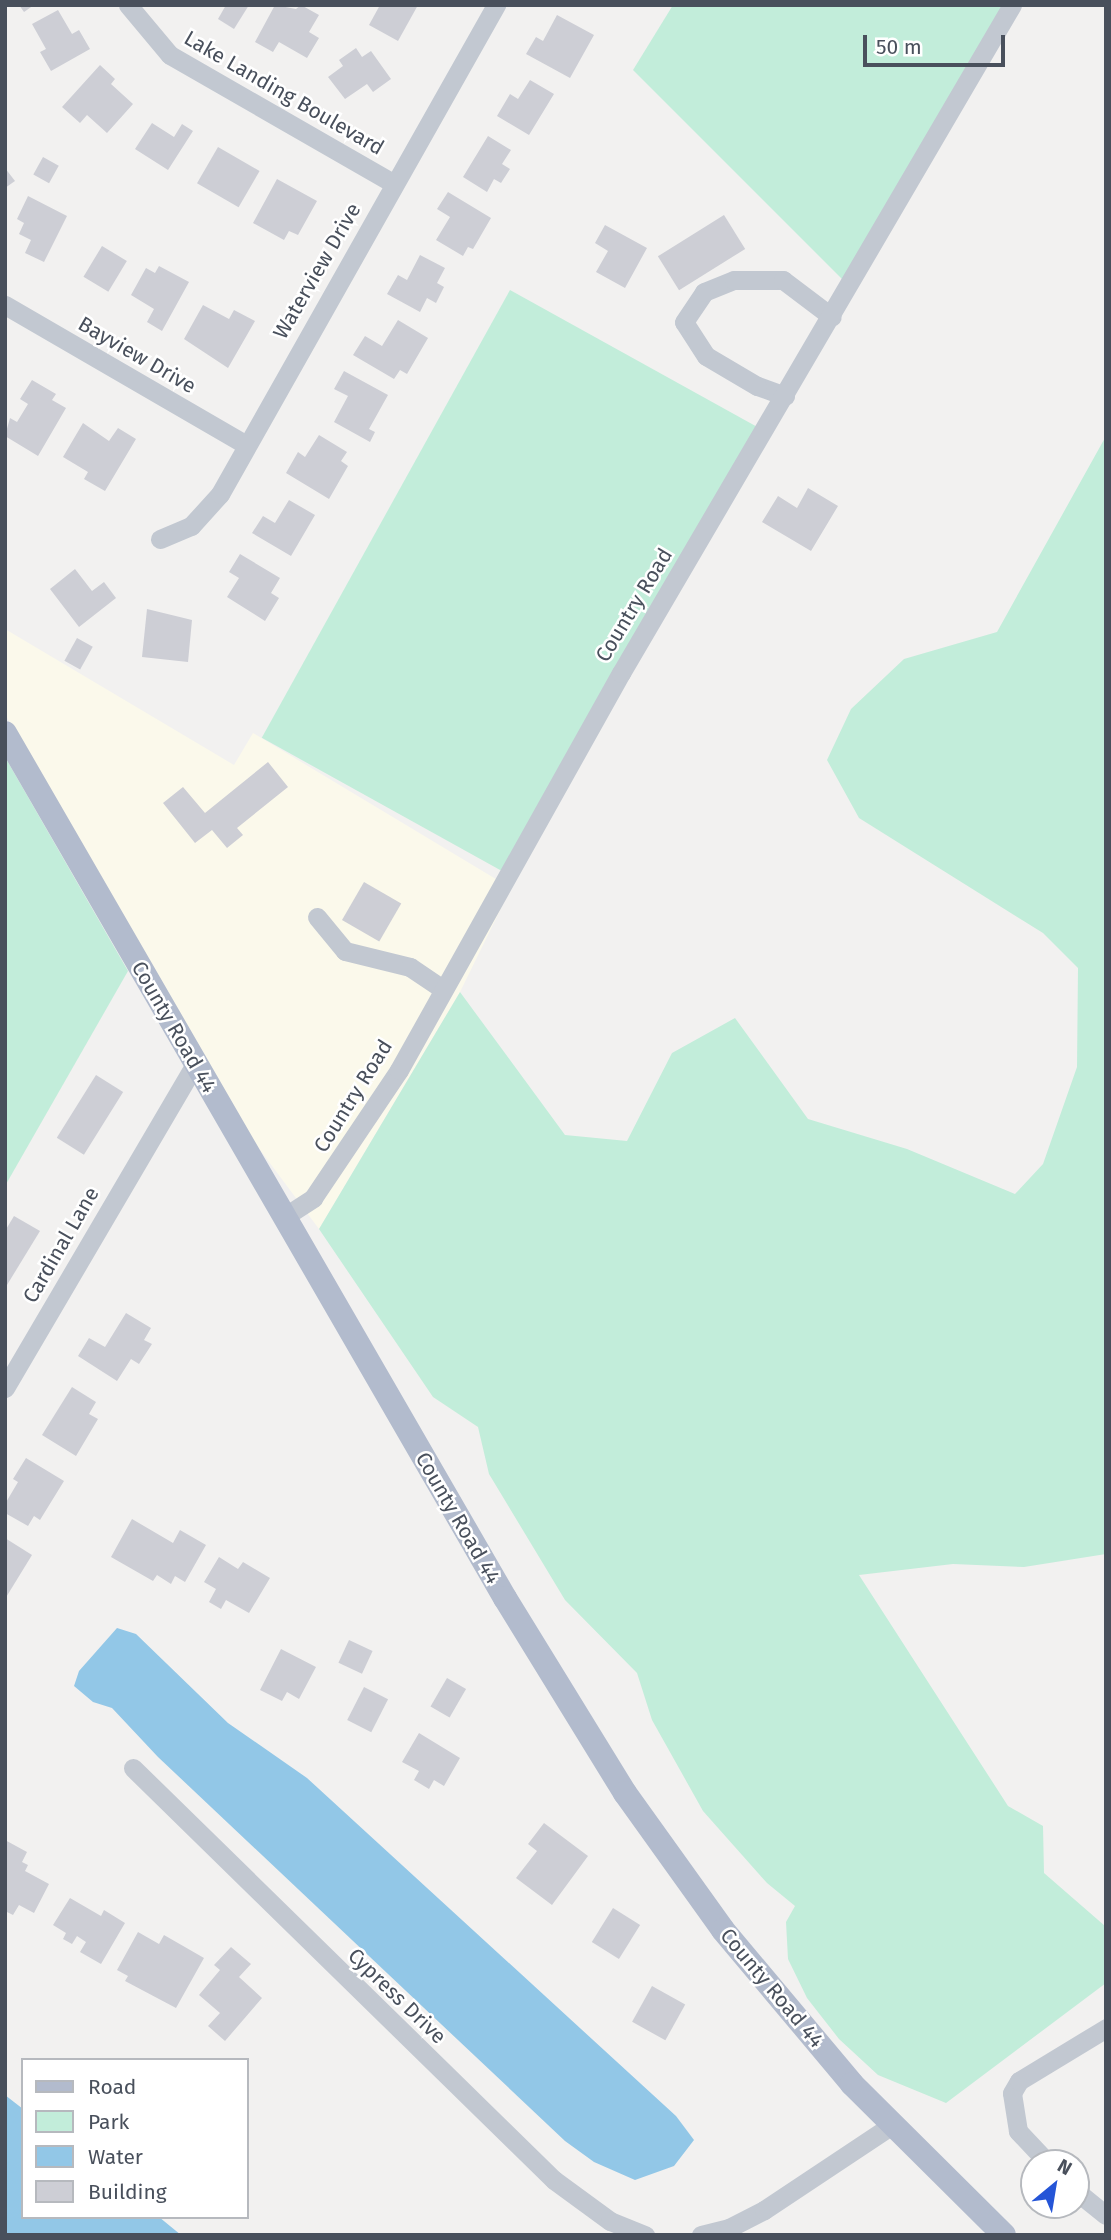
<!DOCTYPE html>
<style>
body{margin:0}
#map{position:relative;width:1111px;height:2240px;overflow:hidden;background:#f2f1f0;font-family:"Fira Sans",sans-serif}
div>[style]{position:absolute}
.commercial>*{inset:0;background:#fbf9eb}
.green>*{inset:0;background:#c2edda;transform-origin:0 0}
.water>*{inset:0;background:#92c7e7}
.building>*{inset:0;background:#cdced5;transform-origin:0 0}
.minor>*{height:19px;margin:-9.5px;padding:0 9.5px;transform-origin:9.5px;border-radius:9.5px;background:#c2c8d1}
.major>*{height:24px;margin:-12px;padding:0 12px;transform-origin:12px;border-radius:12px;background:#b2bbcd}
span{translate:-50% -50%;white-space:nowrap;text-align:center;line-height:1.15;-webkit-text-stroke:5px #fff;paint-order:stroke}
.street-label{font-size:21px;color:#49505c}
.frame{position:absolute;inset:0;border:7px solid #49505c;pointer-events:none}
.legend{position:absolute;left:21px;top:2058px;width:228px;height:161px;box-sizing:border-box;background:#fff;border:2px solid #b6b9be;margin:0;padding:9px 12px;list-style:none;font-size:21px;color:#49505c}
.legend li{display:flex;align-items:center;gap:14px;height:35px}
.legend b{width:35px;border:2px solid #b6b9be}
.north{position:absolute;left:1020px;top:2149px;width:70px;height:70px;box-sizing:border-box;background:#fff;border:2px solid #b6b9be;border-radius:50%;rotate:30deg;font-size:19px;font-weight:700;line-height:28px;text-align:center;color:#49505c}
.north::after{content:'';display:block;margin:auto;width:24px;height:32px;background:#2555d7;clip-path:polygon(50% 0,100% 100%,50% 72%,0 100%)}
.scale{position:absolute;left:863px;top:35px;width:142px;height:32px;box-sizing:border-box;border:4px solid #49505c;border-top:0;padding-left:9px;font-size:21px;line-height:24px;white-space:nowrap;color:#49505c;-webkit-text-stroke:5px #fff;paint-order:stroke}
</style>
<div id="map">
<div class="commercial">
<div style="clip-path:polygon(5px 629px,234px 765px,253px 733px,511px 888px,460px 992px,319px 1229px,246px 1131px,5px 714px)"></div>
</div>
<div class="green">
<div style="clip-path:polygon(673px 5px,1006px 5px,848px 285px,633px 70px)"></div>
<div style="left:510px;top:290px;width:289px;height:512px;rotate:29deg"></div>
<div style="clip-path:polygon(1106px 436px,1106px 1554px,1024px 1567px,953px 1564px,859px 1575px,1008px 1806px,1043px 1826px,1044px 1873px,1105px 1926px,1106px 1983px,946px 2103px,878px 2075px,839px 2039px,807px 1998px,788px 1959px,786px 1922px,795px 1906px,767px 1883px,703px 1811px,652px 1720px,637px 1673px,565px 1600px,489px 1474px,478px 1427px,433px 1397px,319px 1229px,460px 992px,565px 1135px,627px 1141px,672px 1053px,735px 1018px,808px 1119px,907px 1149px,1015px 1194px,1043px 1164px,1077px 1067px,1078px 968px,1043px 933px,859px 818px,827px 760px,851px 709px,904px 659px,997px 632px)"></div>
<div style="clip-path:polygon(5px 757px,128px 971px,5px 1186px)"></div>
</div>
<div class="water">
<div style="clip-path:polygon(117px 1628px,136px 1634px,228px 1723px,307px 1778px,676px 2116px,694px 2140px,674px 2166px,635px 2180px,594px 2162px,565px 2141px,158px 1757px,112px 1708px,93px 1702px,74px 1686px,79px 1671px)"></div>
<div style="clip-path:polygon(5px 2095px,23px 2109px,23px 2217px,159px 2217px,181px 2235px,5px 2235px)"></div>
</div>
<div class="building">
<div style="clip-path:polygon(19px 5px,34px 5px,24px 12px)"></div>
<div style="clip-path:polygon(226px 5px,249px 5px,234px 29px,218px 19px)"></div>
<div style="clip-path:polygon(275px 5px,296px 9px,301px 5px,319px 15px,309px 32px,319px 38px,307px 58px,279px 42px,273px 52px,255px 42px)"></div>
<div style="clip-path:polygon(380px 5px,418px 5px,398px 41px,369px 25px)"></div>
<div style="clip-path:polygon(58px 10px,72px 34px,79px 30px,90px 49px,51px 71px,40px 52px,46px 49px,32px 24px)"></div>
<div style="clip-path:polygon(557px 15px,594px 35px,570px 78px,526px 54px,536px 37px,543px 41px)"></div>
<div style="clip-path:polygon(356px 48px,362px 57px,371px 51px,391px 79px,373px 92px,367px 84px,345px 99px,328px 77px,343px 66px,339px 60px)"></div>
<div style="clip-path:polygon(100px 65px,115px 79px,111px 84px,133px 104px,107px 133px,87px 115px,80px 123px,62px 107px)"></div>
<div style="clip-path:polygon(530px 80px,554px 94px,529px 135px,497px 116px,510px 94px,518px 99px)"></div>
<div style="clip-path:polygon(152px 123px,174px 137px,182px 124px,193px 131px,168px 170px,135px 149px)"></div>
<div style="clip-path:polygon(488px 136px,511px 150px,502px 164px,510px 169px,501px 183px,494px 179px,487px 192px,463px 177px)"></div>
<div style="left:218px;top:147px;width:48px;height:42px;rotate:30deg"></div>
<div style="left:43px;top:157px;width:18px;height:20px;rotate:29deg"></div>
<div style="clip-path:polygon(5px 168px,15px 181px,5px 188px)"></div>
<div style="clip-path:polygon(277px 179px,317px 201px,298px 235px,289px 231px,284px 240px,253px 223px)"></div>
<div style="clip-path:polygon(448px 192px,491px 218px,473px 249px,468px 247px,463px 256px,436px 240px,450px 217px,437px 209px)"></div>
<div style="clip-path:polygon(28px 196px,67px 216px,44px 262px,25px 253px,31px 240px,19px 234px,24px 223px,17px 219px)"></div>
<div style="left:724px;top:215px;width:40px;height:78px;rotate:58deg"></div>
<div style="clip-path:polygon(605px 225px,647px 248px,625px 288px,596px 272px,608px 251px,595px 243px)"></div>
<div style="left:102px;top:246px;width:29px;height:36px;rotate:31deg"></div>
<div style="clip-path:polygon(420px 255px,445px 268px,437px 283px,444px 287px,436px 303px,427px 298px,420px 312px,387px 294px,398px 275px,407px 280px)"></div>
<div style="clip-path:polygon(159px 266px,189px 282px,162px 331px,147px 322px,154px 309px,131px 295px,146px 268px,155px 273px)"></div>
<div style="clip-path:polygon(203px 305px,229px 319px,234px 310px,255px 321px,228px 368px,184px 339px)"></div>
<div style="clip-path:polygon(398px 320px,428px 338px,407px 374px,400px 370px,394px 379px,353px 355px,365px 336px,382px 346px)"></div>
<div style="clip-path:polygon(344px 371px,388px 395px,369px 429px,375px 432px,370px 442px,334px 422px,348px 396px,334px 389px)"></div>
<div style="clip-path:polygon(32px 380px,56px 394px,52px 400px,66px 408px,38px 456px,5px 436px,10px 418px,17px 422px,28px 404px,20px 399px)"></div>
<div style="clip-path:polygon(83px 423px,109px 441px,118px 428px,136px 439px,105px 491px,84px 479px,88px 472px,63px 457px)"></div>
<div style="clip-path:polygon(319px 435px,347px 452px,341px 461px,348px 466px,329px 499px,286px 473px,298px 452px,305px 457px)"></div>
<div style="clip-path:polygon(808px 488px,838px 506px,811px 551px,762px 522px,778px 496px,797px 508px)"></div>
<div style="clip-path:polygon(289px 500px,315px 515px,291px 556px,252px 533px,263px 516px,275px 523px)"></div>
<div style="clip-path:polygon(240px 554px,280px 578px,271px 593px,279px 598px,265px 621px,227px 597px,239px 578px,229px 572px)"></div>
<div style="clip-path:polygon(75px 569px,92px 591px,104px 582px,116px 598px,79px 627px,50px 589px)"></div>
<div style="clip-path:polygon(147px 609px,192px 620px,188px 662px,142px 657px)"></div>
<div style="left:77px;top:638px;width:18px;height:26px;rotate:29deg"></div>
<div style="clip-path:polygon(268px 762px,288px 787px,237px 828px,243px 835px,227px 848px,212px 830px,195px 843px,163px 803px,183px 787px,205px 813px)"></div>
<div style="left:364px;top:882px;width:43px;height:44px;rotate:30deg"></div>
<div style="left:96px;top:1075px;width:32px;height:74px;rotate:32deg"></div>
<div style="clip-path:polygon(14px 1216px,40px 1231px,7px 1285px,5px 1231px)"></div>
<div style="clip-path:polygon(126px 1313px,151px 1328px,144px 1340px,152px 1344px,139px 1364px,131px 1359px,117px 1381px,78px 1356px,89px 1338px,105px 1347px)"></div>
<div style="clip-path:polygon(72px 1387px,96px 1402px,89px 1414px,98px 1419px,76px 1456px,42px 1435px)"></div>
<div style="clip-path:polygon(26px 1458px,64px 1481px,40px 1520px,34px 1516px,28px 1526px,5px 1513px,5px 1504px,18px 1482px,13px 1479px)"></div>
<div style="clip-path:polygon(132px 1519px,173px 1543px,180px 1530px,206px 1545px,185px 1582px,175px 1576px,171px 1584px,157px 1575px,153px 1581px,111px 1557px)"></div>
<div style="clip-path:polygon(5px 1538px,32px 1555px,5px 1599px)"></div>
<div style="clip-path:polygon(219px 1557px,238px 1569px,243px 1562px,270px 1578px,249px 1613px,226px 1600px,221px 1609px,209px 1602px,216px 1589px,204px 1582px)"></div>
<div style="left:349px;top:1640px;width:26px;height:25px;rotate:25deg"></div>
<div style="clip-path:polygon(281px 1649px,316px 1667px,299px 1699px,287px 1692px,282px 1701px,260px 1690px)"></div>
<div style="left:447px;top:1678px;width:22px;height:33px;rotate:30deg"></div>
<div style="left:364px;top:1687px;width:27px;height:37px;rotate:27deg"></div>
<div style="clip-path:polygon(419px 1733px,460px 1758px,444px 1786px,434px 1780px,429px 1789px,414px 1780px,419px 1771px,402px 1762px)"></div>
<div style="clip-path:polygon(544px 1823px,588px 1856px,552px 1905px,516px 1878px,537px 1851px,528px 1844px)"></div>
<div style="clip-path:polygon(5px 1840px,27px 1852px,22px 1862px,28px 1865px,25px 1871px,49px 1884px,34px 1913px,19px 1905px,13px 1915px,5px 1911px)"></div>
<div style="clip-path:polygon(70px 1898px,101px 1916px,104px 1910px,125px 1923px,101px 1964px,80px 1952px,86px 1942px,77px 1936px,72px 1944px,63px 1939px,66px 1933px,53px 1925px)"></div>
<div style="left:613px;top:1908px;width:32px;height:40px;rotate:32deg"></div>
<div style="clip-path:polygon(138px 1932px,159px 1944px,164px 1935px,204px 1958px,176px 2008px,125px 1981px,128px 1976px,117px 1970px)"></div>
<div style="clip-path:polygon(231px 1947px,251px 1964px,239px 1977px,262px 1998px,225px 2041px,208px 2026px,220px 2013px,199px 1995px,220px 1970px,214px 1965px)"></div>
<div style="left:652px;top:1986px;width:38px;height:41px;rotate:29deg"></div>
</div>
<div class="minor">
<div style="left:128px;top:5px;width:65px;rotate:50deg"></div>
<div style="left:170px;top:55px;width:258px;rotate:29.9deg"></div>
<div style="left:5px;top:305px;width:277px;rotate:30.1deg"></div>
<div style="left:785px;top:396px;width:30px;rotate:-160deg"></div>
<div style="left:757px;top:386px;width:59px;rotate:-149.5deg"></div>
<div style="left:706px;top:356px;width:40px;rotate:-122.9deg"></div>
<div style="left:684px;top:322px;width:36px;rotate:-56deg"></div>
<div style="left:704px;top:292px;width:32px;rotate:-22deg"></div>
<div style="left:734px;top:280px;width:49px"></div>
<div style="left:783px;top:280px;width:61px;rotate:37.1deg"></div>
<div style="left:160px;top:539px;width:34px;rotate:-23deg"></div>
<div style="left:191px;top:526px;width:43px;rotate:-47.8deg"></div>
<div style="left:220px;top:494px;width:562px;rotate:-60.56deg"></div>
<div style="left:317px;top:917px;width:44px;rotate:50.5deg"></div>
<div style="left:345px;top:951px;width:67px;rotate:13.8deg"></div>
<div style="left:410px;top:967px;width:40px;rotate:34deg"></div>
<div style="left:284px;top:1217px;width:35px;rotate:-33deg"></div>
<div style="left:313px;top:1198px;width:154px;rotate:-56.1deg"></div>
<div style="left:399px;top:1070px;width:455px;rotate:-60.8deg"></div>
<div style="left:621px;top:673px;width:774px;rotate:-59.66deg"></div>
<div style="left:5px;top:1388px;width:376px;rotate:-59.6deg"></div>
<div style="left:133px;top:1768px;width:589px;rotate:44.38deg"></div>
<div style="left:554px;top:2180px;width:69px;rotate:36.2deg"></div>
<div style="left:610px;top:2221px;width:38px;rotate:22deg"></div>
<div style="left:1048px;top:2163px;width:44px;rotate:-133.2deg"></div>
<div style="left:1018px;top:2131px;width:38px;rotate:-99deg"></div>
<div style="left:1012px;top:2093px;width:14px;rotate:-60deg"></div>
<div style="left:1019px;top:2081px;width:102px;rotate:-31.3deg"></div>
<div style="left:1076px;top:2191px;width:38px;rotate:39deg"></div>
<div style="left:701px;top:2235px;width:29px;rotate:-14deg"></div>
<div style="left:729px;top:2228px;width:39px;rotate:-27deg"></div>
<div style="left:764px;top:2210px;width:154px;rotate:-33.6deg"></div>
</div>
<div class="major">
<div style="left:5px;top:733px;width:999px;rotate:59.97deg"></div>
<div style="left:505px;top:1598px;width:229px;rotate:58.4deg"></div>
<div style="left:625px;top:1793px;width:168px;rotate:54.4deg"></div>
<div style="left:723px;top:1930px;width:201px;rotate:50deg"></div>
<div style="left:852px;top:2084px;width:214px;rotate:44.8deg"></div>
</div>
<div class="street-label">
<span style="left:284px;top:93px;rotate:30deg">Lake Landing Boulevard</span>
<span style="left:317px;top:271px;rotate:-60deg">Waterview Drive</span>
<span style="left:137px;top:355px;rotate:30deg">Bayview Drive</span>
<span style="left:634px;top:605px;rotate:-59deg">Country Road</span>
<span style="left:174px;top:1027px;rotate:60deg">County Road 44</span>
<span style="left:353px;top:1096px;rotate:-58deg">Country Road</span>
<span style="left:61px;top:1245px;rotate:-60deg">Cardinal Lane</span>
<span style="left:458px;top:1518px;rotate:60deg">County Road 44</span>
<span style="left:772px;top:1988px;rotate:50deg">County Road 44</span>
<span style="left:397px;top:1996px;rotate:44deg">Cypress Drive</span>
</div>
<div class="frame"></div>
<ul class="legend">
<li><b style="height:9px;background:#b2bbcd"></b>Road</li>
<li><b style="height:19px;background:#c2edda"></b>Park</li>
<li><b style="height:19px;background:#92c7e7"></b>Water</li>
<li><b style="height:19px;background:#cdced5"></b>Building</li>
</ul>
<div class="north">N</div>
<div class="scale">50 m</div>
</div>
